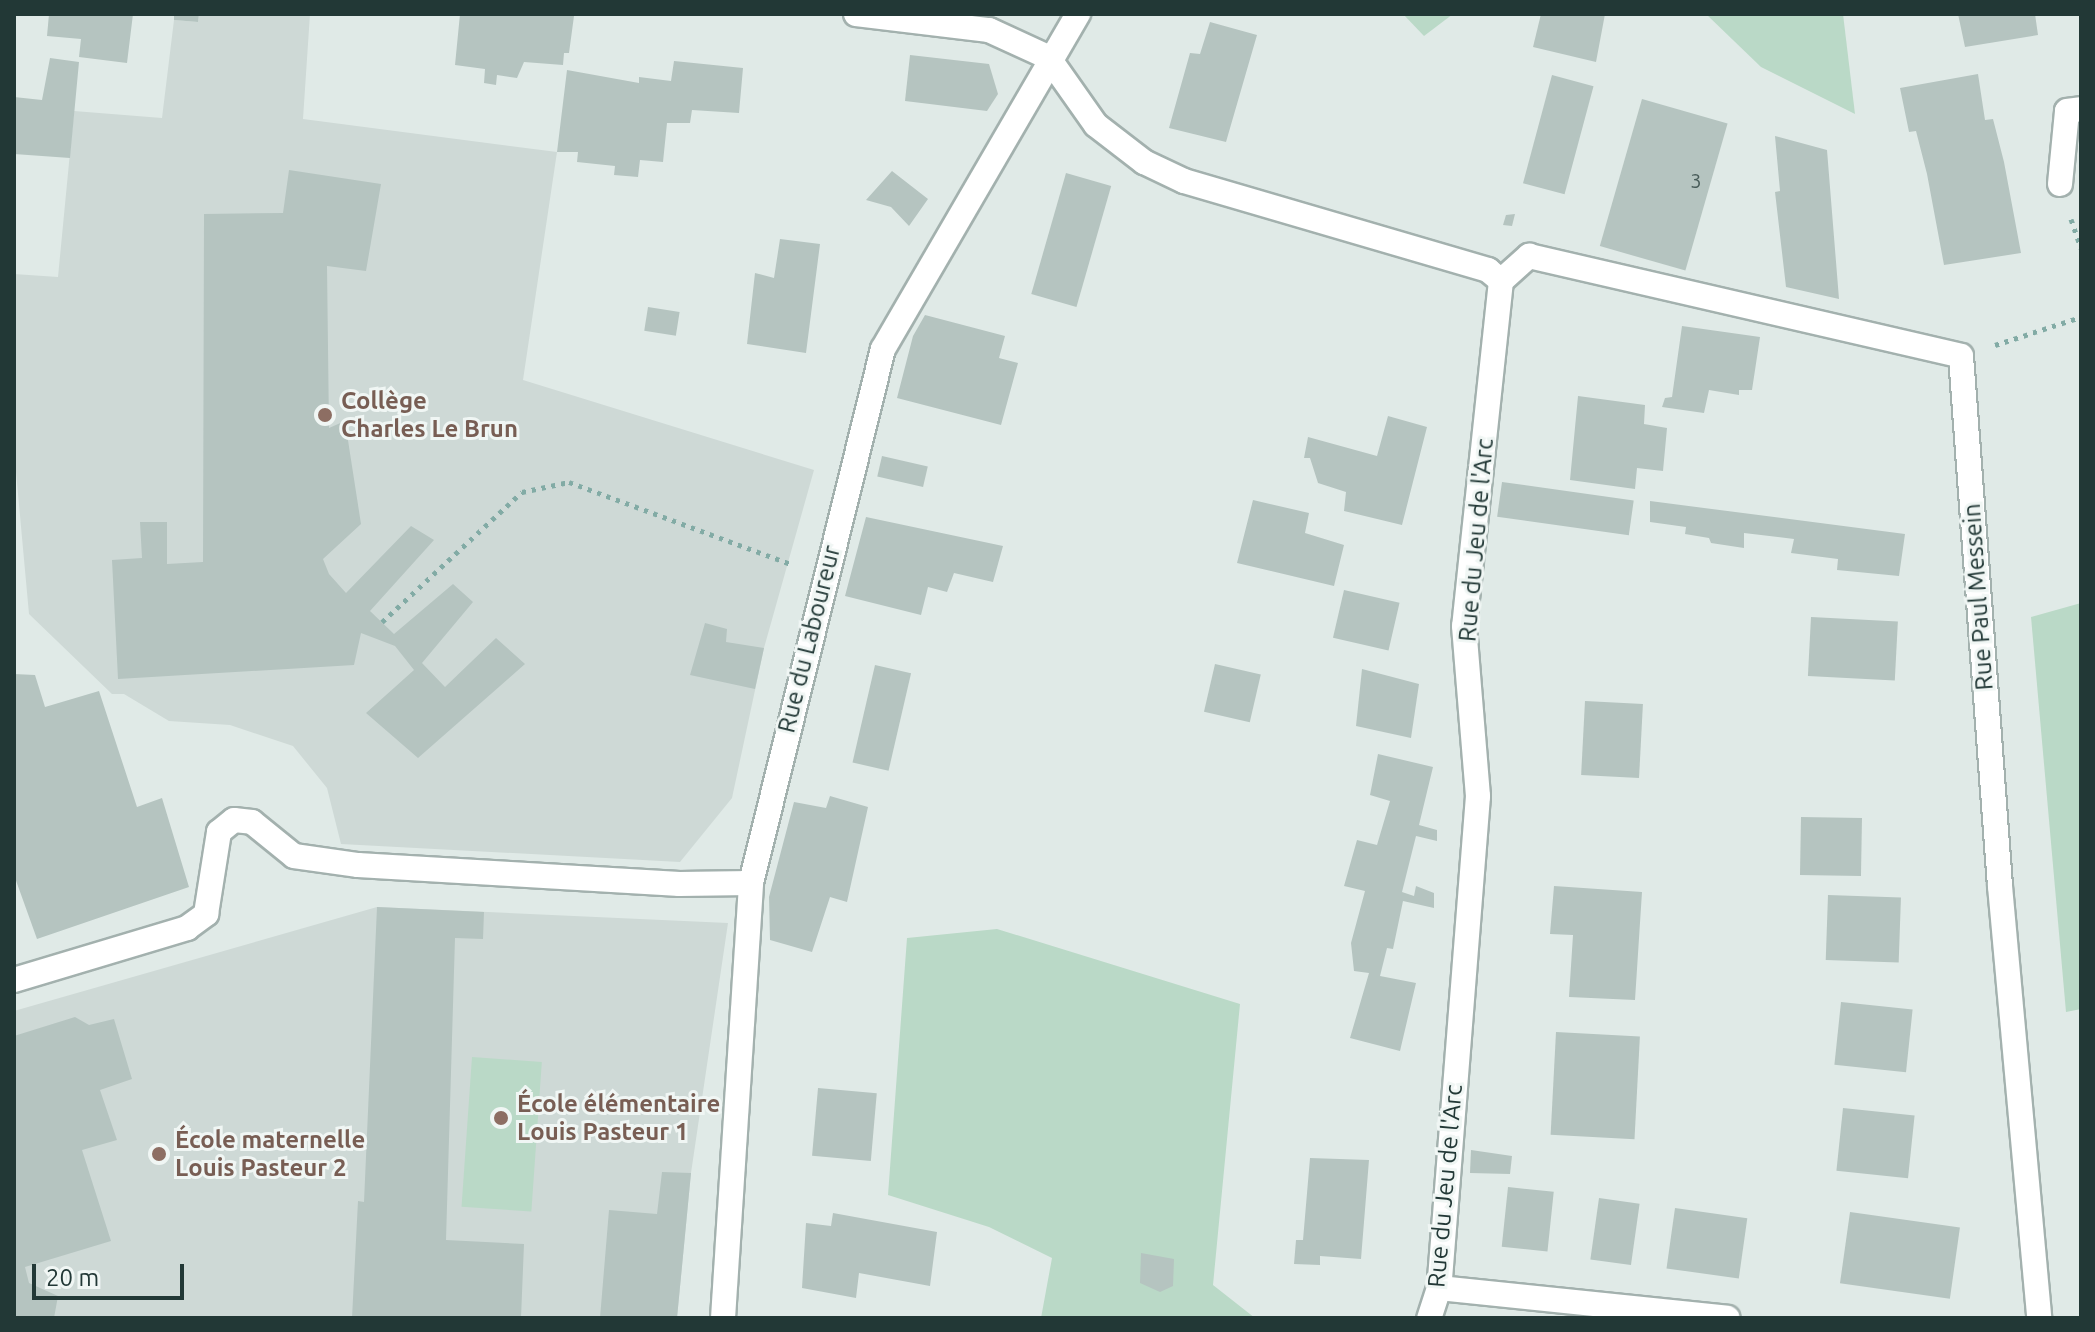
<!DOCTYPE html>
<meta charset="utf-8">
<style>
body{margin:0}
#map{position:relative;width:2095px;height:1332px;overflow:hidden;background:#e0eae7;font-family:Ubuntu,sans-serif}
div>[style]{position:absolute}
.built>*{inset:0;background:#ced9d6}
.green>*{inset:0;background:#bad9c7;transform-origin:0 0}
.building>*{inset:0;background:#b5c4c0;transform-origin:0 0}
.path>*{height:5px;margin-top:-2.5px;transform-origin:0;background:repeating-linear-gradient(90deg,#82aba5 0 4px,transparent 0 10px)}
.roads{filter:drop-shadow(2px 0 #a3b1ae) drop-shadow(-2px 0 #a3b1ae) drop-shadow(0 2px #a3b1ae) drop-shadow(0 -2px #a3b1ae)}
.minor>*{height:24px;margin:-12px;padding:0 12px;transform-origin:12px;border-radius:12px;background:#fff}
.dots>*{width:22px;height:22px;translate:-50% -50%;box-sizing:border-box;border:4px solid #f0f6f4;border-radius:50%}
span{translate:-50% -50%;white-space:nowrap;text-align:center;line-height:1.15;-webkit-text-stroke:6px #f0f6f4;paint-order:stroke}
.number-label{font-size:20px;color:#475b58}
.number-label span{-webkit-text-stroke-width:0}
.education-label{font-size:24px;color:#785e54;font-weight:700}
.left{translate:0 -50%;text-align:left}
.street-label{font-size:24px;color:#223836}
.frame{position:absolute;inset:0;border:16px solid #223836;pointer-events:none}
.scale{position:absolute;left:32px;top:1264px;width:152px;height:36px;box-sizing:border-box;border:4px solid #223836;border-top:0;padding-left:10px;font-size:24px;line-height:28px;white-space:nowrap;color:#223836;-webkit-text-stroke:6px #f0f6f4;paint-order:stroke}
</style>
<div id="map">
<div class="built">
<div style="clip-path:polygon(199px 14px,310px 14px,303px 119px,557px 152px,523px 380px,814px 470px,764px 648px,732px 798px,680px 862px,341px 844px,327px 788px,293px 746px,230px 725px,169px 721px,124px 694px,112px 694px,29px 614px,14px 450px,14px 274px,58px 277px,74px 111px,162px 118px,174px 20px,198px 22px)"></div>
<div style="clip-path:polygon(377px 907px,728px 923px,691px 1173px,677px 1318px,14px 1318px,14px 1011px)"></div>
</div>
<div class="green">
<div style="clip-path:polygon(1403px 14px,1453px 14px,1424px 36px)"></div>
<div style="clip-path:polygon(1706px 14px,1843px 14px,1855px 114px,1761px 67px)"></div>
<div style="clip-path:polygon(2081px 603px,2081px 1009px,2066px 1012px,2031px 617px)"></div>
<div style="clip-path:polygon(997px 929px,1240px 1004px,1213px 1285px,1255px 1318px,1041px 1318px,1052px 1258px,989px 1227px,888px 1195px,907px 938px)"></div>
<div style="left:472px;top:1057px;width:70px;height:150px;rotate:4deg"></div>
</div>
<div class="building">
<div style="clip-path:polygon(49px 14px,133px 14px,127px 63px,79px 57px,81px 39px,47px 36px)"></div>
<div style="clip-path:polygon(174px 14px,199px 14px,198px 22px,174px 20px)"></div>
<div style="clip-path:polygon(460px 14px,574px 16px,569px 53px,564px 53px,563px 65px,524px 62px,517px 78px,497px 75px,496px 85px,484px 83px,485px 69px,455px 65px)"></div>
<div style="clip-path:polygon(1541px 14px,1605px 14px,1596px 62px,1533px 47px)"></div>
<div style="clip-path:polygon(1958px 14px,2035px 14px,2038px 35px,1965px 47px)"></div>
<div style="clip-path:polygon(1210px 22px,1257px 35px,1226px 142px,1169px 128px,1190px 53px,1200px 54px)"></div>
<div style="clip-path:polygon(910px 55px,989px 64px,998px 94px,987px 111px,905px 101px)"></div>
<div style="clip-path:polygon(50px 58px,79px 62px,70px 158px,14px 154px,14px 97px,42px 100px)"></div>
<div style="clip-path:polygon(674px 61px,743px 68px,739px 113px,692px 110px,690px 123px,667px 123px,663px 162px,640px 160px,638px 177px,614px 175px,615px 166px,577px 162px,578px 152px,557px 152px,567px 70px,639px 83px,639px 77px,671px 81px)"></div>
<div style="clip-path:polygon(1978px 74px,1985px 120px,1993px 119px,2004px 162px,2021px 253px,1944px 265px,1927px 174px,1916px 131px,1909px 132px,1900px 88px)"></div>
<div style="left:1552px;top:75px;width:43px;height:112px;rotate:15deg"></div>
<div style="left:1642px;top:99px;width:89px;height:153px;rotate:16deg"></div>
<div style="clip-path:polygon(1775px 136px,1827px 150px,1839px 299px,1786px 287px,1775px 192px,1780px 191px)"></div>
<div style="clip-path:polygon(289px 170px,381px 184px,366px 271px,327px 266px,329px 428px,345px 421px,361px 524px,323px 559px,329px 574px,346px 593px,411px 526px,434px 540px,370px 611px,394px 634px,453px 584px,473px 602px,422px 663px,445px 687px,496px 638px,525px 664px,418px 758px,366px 713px,414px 670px,395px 646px,361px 633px,354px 665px,118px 679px,112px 560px,142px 558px,140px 522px,167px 522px,167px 564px,203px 562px,204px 214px,283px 213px)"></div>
<div style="clip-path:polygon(892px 171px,928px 199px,909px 226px,891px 207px,866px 200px)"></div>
<div style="left:1066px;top:173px;width:47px;height:126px;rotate:16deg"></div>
<div style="clip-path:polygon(1515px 214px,1512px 226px,1503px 225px,1506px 215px)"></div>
<div style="clip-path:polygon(780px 239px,820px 244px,806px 353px,747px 344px,755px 273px,774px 278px)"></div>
<div style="left:648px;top:307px;width:32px;height:24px;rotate:9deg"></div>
<div style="clip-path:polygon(925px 315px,1005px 336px,999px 358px,1018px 363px,1001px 425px,897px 398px,913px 336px)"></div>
<div style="clip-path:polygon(1682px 326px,1760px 337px,1752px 390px,1739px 390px,1739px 395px,1709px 390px,1704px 413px,1662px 407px,1665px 398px,1672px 397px)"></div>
<div style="clip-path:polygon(1578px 396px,1645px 405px,1644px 424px,1667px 428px,1663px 471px,1637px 468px,1635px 489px,1570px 480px)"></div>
<div style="clip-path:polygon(1388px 416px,1427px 427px,1402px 525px,1344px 511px,1346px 492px,1318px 483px,1310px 458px,1304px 458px,1308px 437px,1377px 456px)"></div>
<div style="left:882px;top:456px;width:47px;height:21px;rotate:13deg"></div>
<div style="left:1502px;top:482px;width:133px;height:35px;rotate:8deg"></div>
<div style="clip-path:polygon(1253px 500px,1309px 513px,1305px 533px,1344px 545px,1334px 586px,1237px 563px)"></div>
<div style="clip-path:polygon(1650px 501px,1905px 534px,1899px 576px,1837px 570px,1838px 559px,1791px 553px,1794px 539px,1744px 533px,1744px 548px,1711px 543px,1709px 538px,1685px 534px,1686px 527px,1650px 522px)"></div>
<div style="clip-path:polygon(866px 517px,1003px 546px,993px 582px,954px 573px,947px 592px,928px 587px,921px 615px,845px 596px)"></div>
<div style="left:1344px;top:590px;width:57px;height:49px;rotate:13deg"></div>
<div style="left:1811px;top:617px;width:87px;height:59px;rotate:3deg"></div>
<div style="clip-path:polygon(705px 623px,727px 629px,726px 642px,764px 648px,755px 689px,690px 675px)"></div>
<div style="left:1215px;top:664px;width:47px;height:49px;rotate:13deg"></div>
<div style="left:875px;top:665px;width:37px;height:100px;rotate:13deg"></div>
<div style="clip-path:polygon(1362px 669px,1419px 684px,1411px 738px,1356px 726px)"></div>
<div style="clip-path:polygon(14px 674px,35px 675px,45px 707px,99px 691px,137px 807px,162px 798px,189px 887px,37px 939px,14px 875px)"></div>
<div style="left:1585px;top:701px;width:58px;height:74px;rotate:3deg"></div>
<div style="clip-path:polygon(1378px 754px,1433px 767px,1419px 825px,1437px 830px,1437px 841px,1416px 836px,1402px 892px,1414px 896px,1416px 886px,1434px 893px,1434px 908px,1403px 901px,1393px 949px,1387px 948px,1380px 976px,1416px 983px,1400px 1051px,1350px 1038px,1369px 973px,1354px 971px,1351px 943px,1365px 891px,1344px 886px,1357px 840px,1377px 845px,1390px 801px,1370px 795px)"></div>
<div style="clip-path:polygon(830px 796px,868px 807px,847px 902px,830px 897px,812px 952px,770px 940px,769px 897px,794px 802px,826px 808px)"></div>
<div style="left:1801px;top:817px;width:61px;height:58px;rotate:1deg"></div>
<div style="clip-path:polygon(1554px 886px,1642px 892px,1635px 1000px,1569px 997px,1573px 935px,1550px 934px)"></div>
<div style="left:1828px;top:895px;width:73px;height:65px;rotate:2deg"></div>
<div style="clip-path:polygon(377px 907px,484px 912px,483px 939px,455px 938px,446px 1240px,524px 1244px,521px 1318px,352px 1318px,358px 1201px,364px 1202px)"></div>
<div style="left:1841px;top:1002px;width:72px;height:63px;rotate:6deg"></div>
<div style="clip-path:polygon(75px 1017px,89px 1025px,114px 1019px,132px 1079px,100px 1090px,117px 1140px,82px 1150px,111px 1241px,25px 1267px,29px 1283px,58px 1296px,54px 1318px,14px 1318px,14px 1036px)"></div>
<div style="left:1556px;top:1032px;width:84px;height:103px;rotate:3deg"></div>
<div style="left:818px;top:1088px;width:59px;height:68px;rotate:5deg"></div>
<div style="left:1843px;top:1108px;width:72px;height:63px;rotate:6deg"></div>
<div style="clip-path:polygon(1471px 1150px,1512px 1156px,1510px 1174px,1470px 1173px)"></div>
<div style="clip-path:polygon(1310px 1158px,1369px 1160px,1361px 1259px,1320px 1256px,1320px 1265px,1294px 1264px,1296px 1240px,1303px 1240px)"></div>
<div style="clip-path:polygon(662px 1172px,691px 1173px,677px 1318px,600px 1318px,609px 1210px,657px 1214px)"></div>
<div style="left:1508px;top:1187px;width:46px;height:60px;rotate:6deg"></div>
<div style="left:1599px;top:1198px;width:41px;height:62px;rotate:8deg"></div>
<div style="left:1675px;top:1208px;width:73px;height:61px;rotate:8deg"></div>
<div style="left:1850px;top:1212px;width:111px;height:72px;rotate:8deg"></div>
<div style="clip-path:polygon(833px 1213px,937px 1232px,930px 1286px,859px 1273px,856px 1298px,802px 1288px,806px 1223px,831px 1226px)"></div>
<div style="clip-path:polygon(1141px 1253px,1174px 1259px,1173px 1286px,1160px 1292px,1140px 1283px)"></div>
</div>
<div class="path">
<div style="left:2071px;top:219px;width:31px;rotate:71deg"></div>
<div style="left:1995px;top:345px;width:90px;rotate:-18deg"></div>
<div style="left:382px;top:622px;width:191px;rotate:-42.9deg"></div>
<div style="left:522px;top:492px;width:48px;rotate:-12deg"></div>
<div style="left:569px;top:482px;width:239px;rotate:20.3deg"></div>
</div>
<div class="roads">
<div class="minor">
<div style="left:856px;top:14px;width:134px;rotate:6.9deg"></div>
<div style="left:989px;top:30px;width:65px;rotate:24.6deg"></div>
<div style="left:1048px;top:57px;width:83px;rotate:54.8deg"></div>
<div style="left:1096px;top:125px;width:61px;rotate:37.6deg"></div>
<div style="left:1144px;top:162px;width:44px;rotate:25.4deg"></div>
<div style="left:1184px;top:181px;width:317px;rotate:16.3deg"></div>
<div style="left:1488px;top:270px;width:17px;rotate:40deg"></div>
<div style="left:1501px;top:281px;width:347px;rotate:96.1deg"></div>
<div style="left:1464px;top:626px;width:171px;rotate:85.3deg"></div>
<div style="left:1478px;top:796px;width:494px;rotate:94.5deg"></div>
<div style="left:1439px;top:1288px;width:32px;rotate:108deg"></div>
<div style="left:2060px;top:184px;width:73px;rotate:-84.5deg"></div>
<div style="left:2067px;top:111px;width:14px;rotate:-8deg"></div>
<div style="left:1501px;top:281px;width:38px;rotate:-42deg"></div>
<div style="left:1529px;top:256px;width:443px;rotate:13deg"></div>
<div style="left:1961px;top:356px;width:531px;rotate:85.79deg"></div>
<div style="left:2000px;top:886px;width:434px;rotate:84.8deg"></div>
<div style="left:14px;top:980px;width:181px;rotate:-16.7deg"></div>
<div style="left:187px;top:928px;width:24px;rotate:-36deg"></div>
<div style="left:206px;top:914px;width:83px;rotate:-81deg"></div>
<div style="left:219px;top:832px;width:19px;rotate:-39deg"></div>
<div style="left:234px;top:820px;width:18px;rotate:6deg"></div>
<div style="left:252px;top:822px;width:54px;rotate:39deg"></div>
<div style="left:294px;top:856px;width:65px;rotate:8deg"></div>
<div style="left:358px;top:865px;width:322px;rotate:3.4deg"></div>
<div style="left:679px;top:884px;width:72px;rotate:-0.8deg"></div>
<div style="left:1439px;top:1288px;width:290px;rotate:5.9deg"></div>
<div style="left:723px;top:1318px;width:436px;rotate:-86.3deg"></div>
<div style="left:751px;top:883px;width:550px;rotate:-76.12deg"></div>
<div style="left:883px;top:349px;width:388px;rotate:-59.8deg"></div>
</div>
</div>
<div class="dots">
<div style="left:325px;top:415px;background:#8d6e63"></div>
<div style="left:501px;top:1118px;background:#8d6e63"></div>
<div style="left:159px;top:1154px;background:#8d6e63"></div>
</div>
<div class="number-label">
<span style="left:1696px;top:180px">3</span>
</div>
<div class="education-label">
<span class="left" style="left:341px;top:415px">Collège<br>Charles Le Brun</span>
<span class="left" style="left:517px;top:1118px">École élémentaire<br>Louis Pasteur 1</span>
<span class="left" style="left:175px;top:1154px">École maternelle<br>Louis Pasteur 2</span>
</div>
<div class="street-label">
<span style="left:1476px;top:540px;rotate:-85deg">Rue du Jeu de l'Arc</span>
<span style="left:1978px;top:597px;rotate:-94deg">Rue Paul Messein</span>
<span style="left:809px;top:639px;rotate:-76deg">Rue du Laboureur</span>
<span style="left:1445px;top:1186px;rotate:-85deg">Rue du Jeu de l'Arc</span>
</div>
<div class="frame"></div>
<div class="scale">20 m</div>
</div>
